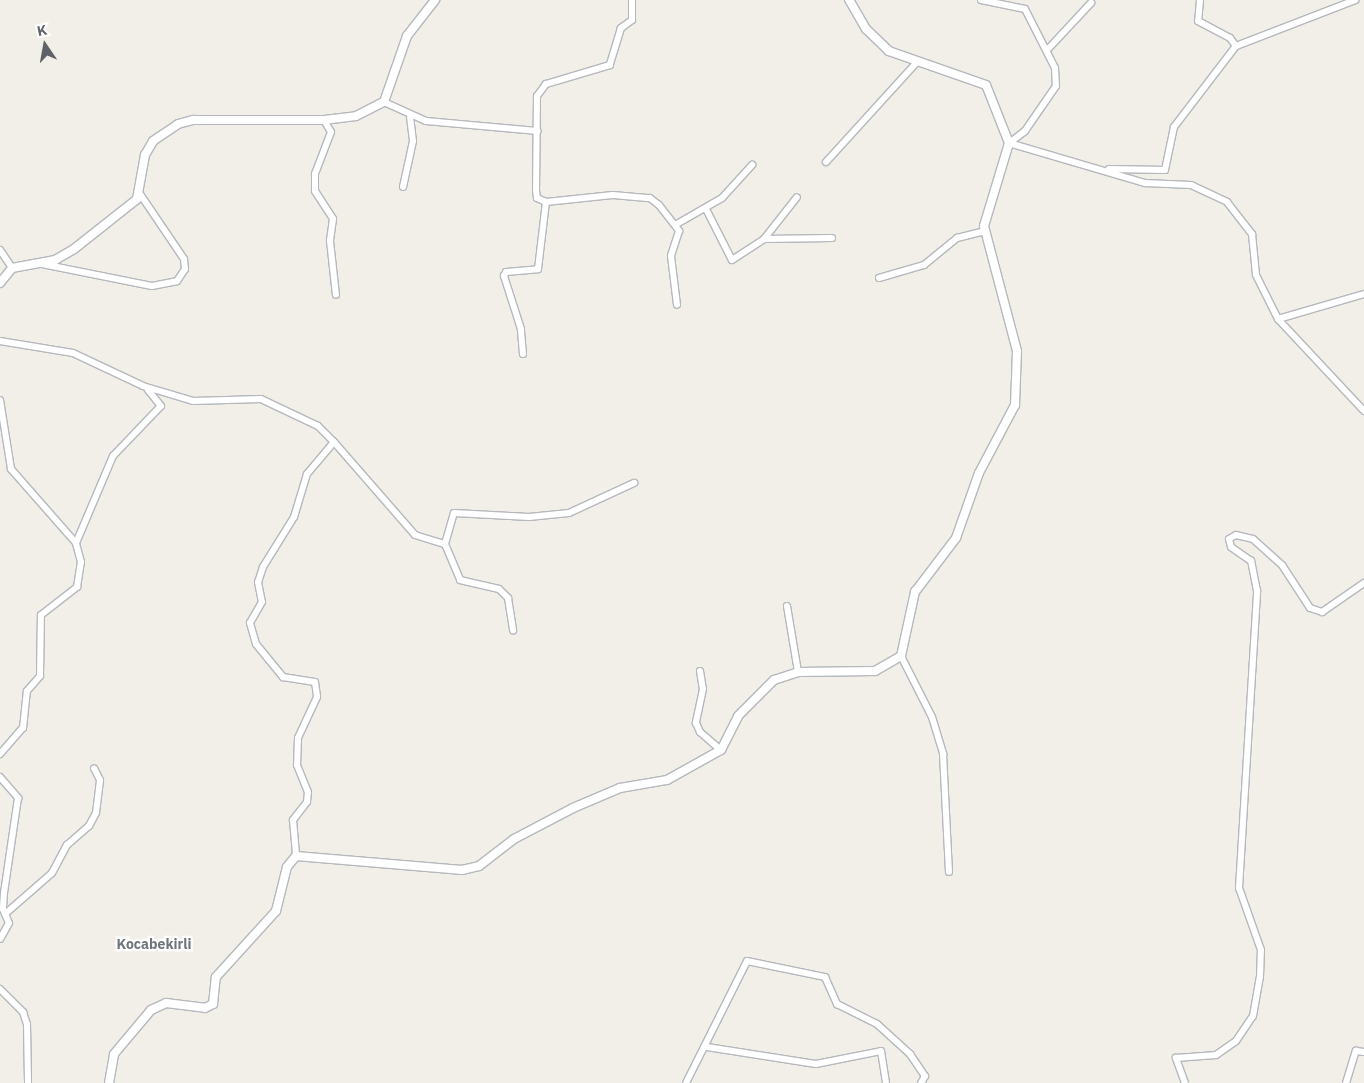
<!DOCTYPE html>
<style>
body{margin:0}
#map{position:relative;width:1364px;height:1083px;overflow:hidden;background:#f1efe8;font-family:"IBM Plex Sans",sans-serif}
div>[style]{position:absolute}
.roads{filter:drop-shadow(1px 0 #b5b8bc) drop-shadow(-1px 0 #b5b8bc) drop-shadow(0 1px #b5b8bc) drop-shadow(0 -1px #b5b8bc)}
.minor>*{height:6px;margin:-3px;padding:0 3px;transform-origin:3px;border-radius:3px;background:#fff}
.tertiary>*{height:8px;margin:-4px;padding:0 4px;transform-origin:4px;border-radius:4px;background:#fff}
span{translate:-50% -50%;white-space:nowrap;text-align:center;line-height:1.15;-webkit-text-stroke:4.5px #fff;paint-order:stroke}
.neighbourhood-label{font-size:14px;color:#70757a;font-weight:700}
.north{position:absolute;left:20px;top:20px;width:50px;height:50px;-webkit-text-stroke:4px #fff;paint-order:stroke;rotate:348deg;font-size:14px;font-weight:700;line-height:20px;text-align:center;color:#5f6368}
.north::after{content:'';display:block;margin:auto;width:18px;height:22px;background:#5f6368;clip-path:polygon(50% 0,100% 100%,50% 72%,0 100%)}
</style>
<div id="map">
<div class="roads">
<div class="minor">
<div style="left:632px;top:0;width:20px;rotate:90deg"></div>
<div style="left:632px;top:20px;width:14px;rotate:144deg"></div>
<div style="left:621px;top:28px;width:39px;rotate:107deg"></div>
<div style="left:610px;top:65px;width:67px;rotate:163.5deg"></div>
<div style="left:546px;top:84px;width:15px;rotate:127deg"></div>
<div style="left:537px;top:96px;width:94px;rotate:90.6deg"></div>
<div style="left:536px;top:190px;width:8px;rotate:83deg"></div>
<div style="left:537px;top:198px;width:10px;rotate:24deg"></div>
<div style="left:546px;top:202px;width:67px;rotate:-6deg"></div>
<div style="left:613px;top:195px;width:37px;rotate:5deg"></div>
<div style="left:650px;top:198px;width:11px;rotate:38deg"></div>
<div style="left:659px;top:205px;width:33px;rotate:52deg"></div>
<div style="left:679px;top:231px;width:26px;rotate:108deg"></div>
<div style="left:671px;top:256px;width:49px;rotate:83deg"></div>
<div style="left:981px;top:0;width:45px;rotate:11.6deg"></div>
<div style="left:1025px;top:9px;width:66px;rotate:63deg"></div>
<div style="left:1055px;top:68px;width:18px;rotate:87deg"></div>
<div style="left:1056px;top:86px;width:55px;rotate:124.6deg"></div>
<div style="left:1025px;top:131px;width:20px;rotate:143deg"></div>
<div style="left:1200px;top:0;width:21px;rotate:95deg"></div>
<div style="left:1198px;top:21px;width:36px;rotate:28deg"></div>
<div style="left:1230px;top:38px;width:10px;rotate:53deg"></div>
<div style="left:1049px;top:48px;width:62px;rotate:-47deg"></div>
<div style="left:384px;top:102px;width:46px;rotate:24.3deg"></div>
<div style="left:426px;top:121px;width:112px;rotate:5.1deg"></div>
<div style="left:324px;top:120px;width:14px;rotate:60deg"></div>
<div style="left:331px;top:132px;width:45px;rotate:110.9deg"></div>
<div style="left:315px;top:174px;width:17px;rotate:90deg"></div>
<div style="left:315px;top:191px;width:33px;rotate:57deg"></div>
<div style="left:333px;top:219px;width:22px;rotate:98deg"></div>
<div style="left:330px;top:241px;width:54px;rotate:83.7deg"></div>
<div style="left:1009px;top:143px;width:142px;rotate:16.4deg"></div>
<div style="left:1145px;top:183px;width:46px;rotate:2.5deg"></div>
<div style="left:1191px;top:185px;width:40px;rotate:25deg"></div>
<div style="left:1227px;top:202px;width:41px;rotate:52deg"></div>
<div style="left:1252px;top:234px;width:41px;rotate:84.4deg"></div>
<div style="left:1256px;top:275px;width:49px;rotate:63.4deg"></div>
<div style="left:1278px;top:319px;width:126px;rotate:46.9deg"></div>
<div style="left:826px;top:162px;width:134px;rotate:-47.7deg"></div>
<div style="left:1109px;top:169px;width:56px;rotate:1deg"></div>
<div style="left:1165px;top:170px;width:44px;rotate:-78.2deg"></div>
<div style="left:1174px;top:127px;width:102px;rotate:-52.6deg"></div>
<div style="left:1236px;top:46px;width:128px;rotate:-21.1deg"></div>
<div style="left:403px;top:187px;width:47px;rotate:-77.7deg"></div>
<div style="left:413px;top:141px;width:24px;rotate:-97deg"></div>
<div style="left:706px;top:209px;width:57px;rotate:63deg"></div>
<div style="left:732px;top:260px;width:38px;rotate:-33deg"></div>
<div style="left:764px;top:239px;width:53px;rotate:-51.8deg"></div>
<div style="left:675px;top:225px;width:54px;rotate:-29.9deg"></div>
<div style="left:722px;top:198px;width:45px;rotate:-47.7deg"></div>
<div style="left:764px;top:239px;width:68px;rotate:-0.8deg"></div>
<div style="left:0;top:250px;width:22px;rotate:56deg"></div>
<div style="left:42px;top:264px;width:112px;rotate:11.3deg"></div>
<div style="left:152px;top:286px;width:25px;rotate:-11deg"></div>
<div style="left:177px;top:281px;width:14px;rotate:-56deg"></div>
<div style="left:185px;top:269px;width:10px;rotate:-96deg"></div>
<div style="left:184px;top:259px;width:78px;rotate:-124.1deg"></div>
<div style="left:879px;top:278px;width:47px;rotate:-16.1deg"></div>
<div style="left:924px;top:265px;width:43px;rotate:-39.3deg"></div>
<div style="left:957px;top:238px;width:29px;rotate:-14deg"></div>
<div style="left:1278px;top:319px;width:90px;rotate:-16.2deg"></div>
<div style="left:0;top:341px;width:74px;rotate:9.3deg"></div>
<div style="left:73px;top:353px;width:77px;rotate:25.2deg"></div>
<div style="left:143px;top:386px;width:52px;rotate:16.7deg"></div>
<div style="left:193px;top:401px;width:68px;rotate:-1.7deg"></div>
<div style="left:261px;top:399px;width:63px;rotate:25.3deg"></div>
<div style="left:318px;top:426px;width:23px;rotate:45deg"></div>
<div style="left:334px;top:442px;width:42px;rotate:130.2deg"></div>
<div style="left:307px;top:474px;width:45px;rotate:106.8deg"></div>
<div style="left:294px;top:517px;width:59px;rotate:121.8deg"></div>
<div style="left:263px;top:567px;width:16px;rotate:108deg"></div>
<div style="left:258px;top:582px;width:20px;rotate:79deg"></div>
<div style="left:262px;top:602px;width:24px;rotate:120deg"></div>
<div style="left:250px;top:623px;width:22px;rotate:74deg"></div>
<div style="left:256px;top:644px;width:43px;rotate:50.7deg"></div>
<div style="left:283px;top:677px;width:32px;rotate:9deg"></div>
<div style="left:315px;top:682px;width:15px;rotate:82deg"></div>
<div style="left:317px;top:697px;width:45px;rotate:114.9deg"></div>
<div style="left:298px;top:738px;width:27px;rotate:92deg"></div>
<div style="left:297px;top:765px;width:29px;rotate:68deg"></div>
<div style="left:308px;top:792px;width:10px;rotate:96deg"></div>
<div style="left:307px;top:802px;width:23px;rotate:128deg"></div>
<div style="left:293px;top:820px;width:36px;rotate:85deg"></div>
<div style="left:523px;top:354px;width:25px;rotate:-95deg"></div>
<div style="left:521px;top:329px;width:56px;rotate:-107.8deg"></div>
<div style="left:504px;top:276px;width:4px;rotate:-63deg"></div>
<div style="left:506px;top:272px;width:32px;rotate:-5deg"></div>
<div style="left:538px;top:269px;width:67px;rotate:-83.2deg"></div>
<div style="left:0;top:400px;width:70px;rotate:80.9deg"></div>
<div style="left:11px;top:469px;width:98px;rotate:48.7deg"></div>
<div style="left:334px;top:442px;width:123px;rotate:48.9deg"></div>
<div style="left:415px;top:535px;width:31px;rotate:17deg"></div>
<div style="left:445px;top:544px;width:32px;rotate:-74deg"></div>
<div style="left:454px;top:513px;width:75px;rotate:3.1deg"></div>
<div style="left:529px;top:517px;width:40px;rotate:-5.7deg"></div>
<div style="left:569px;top:513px;width:72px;rotate:-24.8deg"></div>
<div style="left:445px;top:544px;width:39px;rotate:67deg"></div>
<div style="left:460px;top:580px;width:40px;rotate:13deg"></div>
<div style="left:499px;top:589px;width:13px;rotate:45deg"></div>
<div style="left:508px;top:598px;width:33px;rotate:81deg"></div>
<div style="left:787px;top:606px;width:67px;rotate:80.5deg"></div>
<div style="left:901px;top:656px;width:68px;rotate:63.1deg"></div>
<div style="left:932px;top:717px;width:39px;rotate:73deg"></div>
<div style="left:943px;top:754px;width:118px;rotate:87.1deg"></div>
<div style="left:700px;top:671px;width:18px;rotate:81deg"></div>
<div style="left:703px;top:689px;width:35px;rotate:102deg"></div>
<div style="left:696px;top:723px;width:10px;rotate:66deg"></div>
<div style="left:700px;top:732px;width:28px;rotate:41deg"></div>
<div style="left:0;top:754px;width:35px;rotate:-49deg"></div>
<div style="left:23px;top:728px;width:37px;rotate:-84deg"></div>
<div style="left:27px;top:691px;width:20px;rotate:-49deg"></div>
<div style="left:40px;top:676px;width:61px;rotate:-89.1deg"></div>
<div style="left:41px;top:615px;width:46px;rotate:-37.9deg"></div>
<div style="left:77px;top:587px;width:25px;rotate:-81deg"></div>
<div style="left:81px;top:562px;width:20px;rotate:-105deg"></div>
<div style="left:76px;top:543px;width:95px;rotate:-67deg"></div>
<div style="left:113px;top:456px;width:69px;rotate:-46.2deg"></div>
<div style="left:161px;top:406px;width:21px;rotate:-129deg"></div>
<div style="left:0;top:777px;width:28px;rotate:49deg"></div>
<div style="left:18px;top:798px;width:96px;rotate:98.4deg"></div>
<div style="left:4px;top:893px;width:16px;rotate:94deg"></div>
<div style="left:3px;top:909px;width:15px;rotate:67deg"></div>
<div style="left:9px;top:923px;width:18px;rotate:119deg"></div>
<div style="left:5px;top:914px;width:62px;rotate:-41.1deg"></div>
<div style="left:52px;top:873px;width:32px;rotate:-62deg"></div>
<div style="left:67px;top:845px;width:29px;rotate:-41deg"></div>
<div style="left:89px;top:826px;width:15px;rotate:-62deg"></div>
<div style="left:96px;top:813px;width:33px;rotate:-83deg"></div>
<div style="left:100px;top:780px;width:13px;rotate:-117deg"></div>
<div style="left:0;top:989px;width:33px;rotate:45deg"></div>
<div style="left:23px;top:1012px;width:13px;rotate:72deg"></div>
<div style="left:27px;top:1024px;width:59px;rotate:89deg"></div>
<div style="left:707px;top:1047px;width:110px;rotate:8.9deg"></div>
<div style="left:816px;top:1064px;width:66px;rotate:-11.3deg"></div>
<div style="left:881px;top:1051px;width:32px;rotate:81deg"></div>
<div style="left:686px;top:1083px;width:136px;rotate:-63.4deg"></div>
<div style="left:747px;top:961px;width:80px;rotate:11.6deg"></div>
<div style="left:825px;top:977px;width:30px;rotate:66deg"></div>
<div style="left:837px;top:1004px;width:45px;rotate:26.6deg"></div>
<div style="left:877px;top:1024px;width:45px;rotate:42.3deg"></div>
<div style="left:910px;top:1054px;width:27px;rotate:56deg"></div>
<div style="left:925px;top:1076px;width:8px;rotate:120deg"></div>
<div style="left:1185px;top:1083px;width:27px;rotate:-110deg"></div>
<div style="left:1176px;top:1058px;width:40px;rotate:-4.3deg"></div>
<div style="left:1216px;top:1055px;width:24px;rotate:-35deg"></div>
<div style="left:1236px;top:1041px;width:30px;rotate:-56deg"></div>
<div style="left:1253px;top:1016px;width:40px;rotate:-80deg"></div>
<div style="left:1260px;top:977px;width:27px;rotate:-88deg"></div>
<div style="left:1261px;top:950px;width:66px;rotate:-109.5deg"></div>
<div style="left:1239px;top:888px;width:298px;rotate:-86.5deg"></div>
<div style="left:1257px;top:591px;width:31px;rotate:-101deg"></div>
<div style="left:1251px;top:561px;width:24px;rotate:-145deg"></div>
<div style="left:1231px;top:547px;width:8px;rotate:-104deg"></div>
<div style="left:1229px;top:539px;width:8px;rotate:-30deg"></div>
<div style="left:1236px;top:535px;width:17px;rotate:13deg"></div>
<div style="left:1253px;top:539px;width:39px;rotate:42deg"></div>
<div style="left:1282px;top:565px;width:51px;rotate:56.9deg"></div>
<div style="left:1310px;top:608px;width:13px;rotate:18deg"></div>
<div style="left:1322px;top:612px;width:51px;rotate:-34.6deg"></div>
<div style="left:1346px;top:1083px;width:34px;rotate:-73deg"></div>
<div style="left:1356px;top:1051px;width:8px;rotate:7deg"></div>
</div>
<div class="tertiary">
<div style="left:0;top:283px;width:19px;rotate:-51deg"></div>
<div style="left:12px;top:268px;width:44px;rotate:-10.5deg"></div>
<div style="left:55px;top:260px;width:22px;rotate:-30deg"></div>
<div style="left:74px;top:249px;width:80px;rotate:-38.4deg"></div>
<div style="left:137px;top:199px;width:45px;rotate:-79.7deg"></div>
<div style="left:145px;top:155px;width:16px;rotate:-60deg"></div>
<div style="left:153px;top:141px;width:30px;rotate:-34deg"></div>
<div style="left:178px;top:124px;width:16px;rotate:-15deg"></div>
<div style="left:193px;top:120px;width:131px"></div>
<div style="left:324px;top:120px;width:32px;rotate:-7deg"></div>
<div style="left:356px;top:116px;width:31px;rotate:-27deg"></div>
<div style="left:384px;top:102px;width:70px;rotate:-70.8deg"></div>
<div style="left:407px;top:36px;width:46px;rotate:-52.1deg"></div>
<div style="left:109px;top:1083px;width:29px;rotate:-80deg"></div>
<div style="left:114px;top:1054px;width:57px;rotate:-49.9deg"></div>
<div style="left:151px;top:1010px;width:17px;rotate:-25deg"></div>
<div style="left:166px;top:1003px;width:39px;rotate:7deg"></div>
<div style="left:205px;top:1008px;width:9px;rotate:-27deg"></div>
<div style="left:213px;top:1004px;width:27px;rotate:-84deg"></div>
<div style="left:216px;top:977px;width:89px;rotate:-47.7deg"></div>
<div style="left:276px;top:911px;width:45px;rotate:-76deg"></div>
<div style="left:287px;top:867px;width:14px;rotate:-51deg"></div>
<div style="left:296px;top:856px;width:167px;rotate:4.8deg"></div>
<div style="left:462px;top:870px;width:17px;rotate:-13deg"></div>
<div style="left:479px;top:866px;width:44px;rotate:-37.6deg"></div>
<div style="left:514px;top:839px;width:67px;rotate:-27.7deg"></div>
<div style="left:573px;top:808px;width:51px;rotate:-23.1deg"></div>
<div style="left:620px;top:788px;width:48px;rotate:-9.7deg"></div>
<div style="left:667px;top:780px;width:62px;rotate:-29.1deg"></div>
<div style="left:721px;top:750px;width:38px;rotate:-63deg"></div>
<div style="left:738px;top:716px;width:51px;rotate:-45deg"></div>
<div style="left:774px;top:680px;width:25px;rotate:-18deg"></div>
<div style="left:798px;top:672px;width:77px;rotate:-0.7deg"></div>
<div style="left:875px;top:671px;width:30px;rotate:-30deg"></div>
<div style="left:901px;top:656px;width:66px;rotate:-77.7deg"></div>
<div style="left:915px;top:592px;width:68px;rotate:-52.8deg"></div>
<div style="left:956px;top:538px;width:69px;rotate:-70.5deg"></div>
<div style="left:979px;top:473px;width:77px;rotate:-62.1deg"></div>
<div style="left:1015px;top:405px;width:54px;rotate:-87.9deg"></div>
<div style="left:1017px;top:351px;width:129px;rotate:-104.8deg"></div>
<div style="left:984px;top:226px;width:87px;rotate:-73.2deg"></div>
<div style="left:1009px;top:143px;width:62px;rotate:-111.6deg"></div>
<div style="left:986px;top:85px;width:103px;rotate:-160.7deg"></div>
<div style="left:889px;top:51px;width:32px;rotate:-136deg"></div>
<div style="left:866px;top:29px;width:34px;rotate:-120deg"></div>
</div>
</div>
<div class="neighbourhood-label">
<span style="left:154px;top:944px">Kocabekirli</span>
</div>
<div class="north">K</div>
</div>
